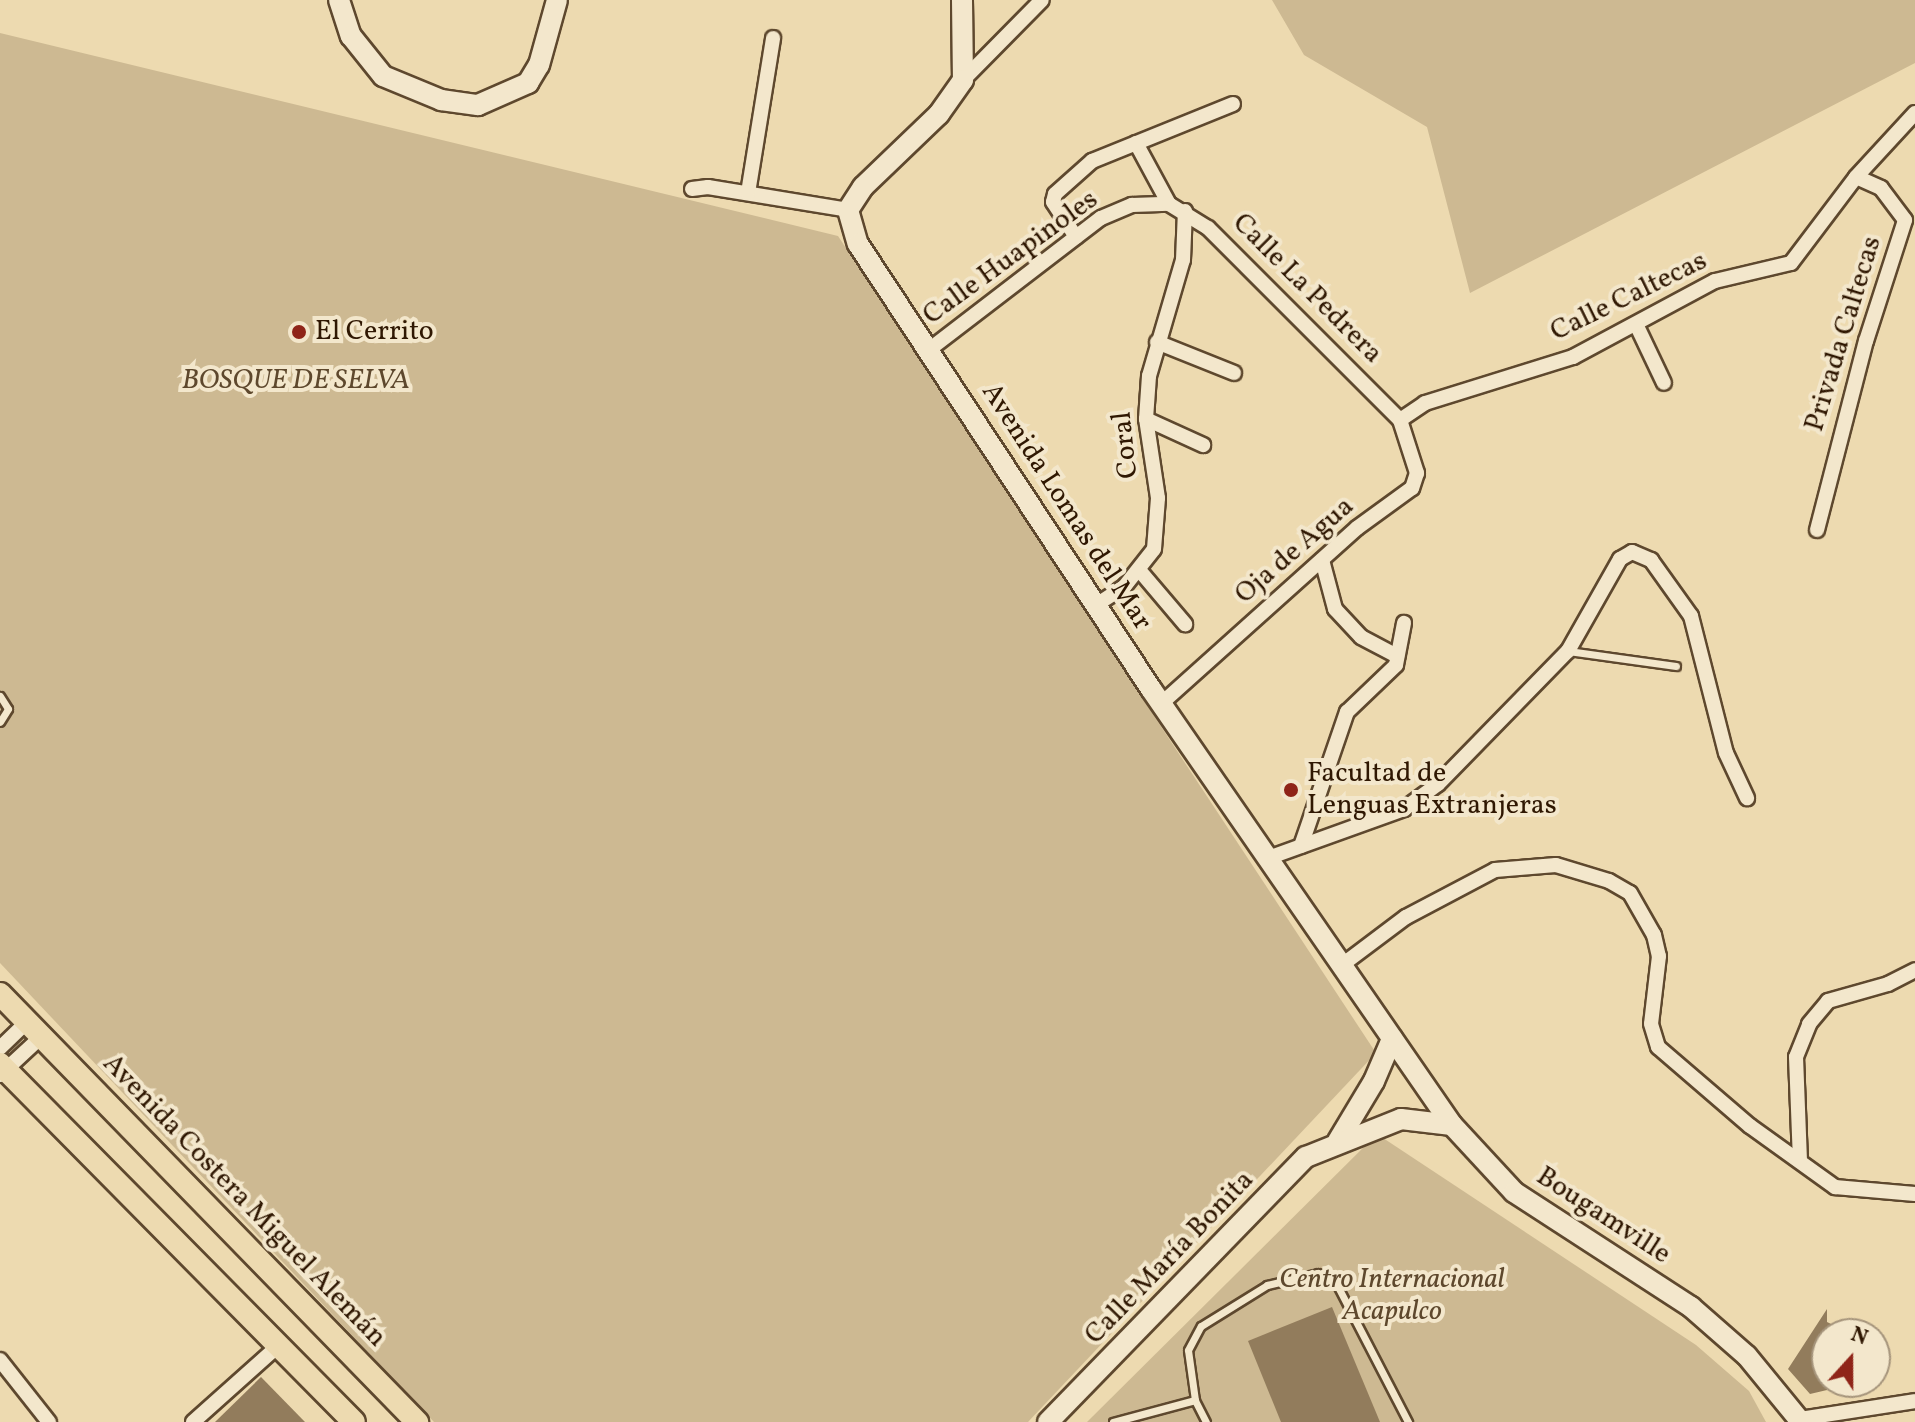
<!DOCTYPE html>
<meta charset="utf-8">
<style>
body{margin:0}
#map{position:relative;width:1915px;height:1422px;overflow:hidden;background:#eddab0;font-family:Vollkorn,serif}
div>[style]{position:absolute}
.green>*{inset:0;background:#cdb992}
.building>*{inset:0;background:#927c5c}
.roads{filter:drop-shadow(2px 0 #5e482e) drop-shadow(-2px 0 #5e482e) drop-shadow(0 2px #5e482e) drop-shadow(0 -2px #5e482e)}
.service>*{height:7px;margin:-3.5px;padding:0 3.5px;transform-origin:3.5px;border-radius:3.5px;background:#f3e7cc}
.minor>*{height:14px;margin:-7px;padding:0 7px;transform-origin:7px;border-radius:7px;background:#f3e7cc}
.secondary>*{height:20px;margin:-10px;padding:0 10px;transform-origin:10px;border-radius:10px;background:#f3e7cc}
.primary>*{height:22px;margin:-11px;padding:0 11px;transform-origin:11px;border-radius:11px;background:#eddab0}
.dots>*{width:22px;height:22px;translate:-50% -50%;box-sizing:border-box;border:4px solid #f3e7cc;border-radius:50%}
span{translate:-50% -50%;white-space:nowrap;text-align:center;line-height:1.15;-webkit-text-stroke:8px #f3e7cc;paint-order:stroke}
.street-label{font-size:28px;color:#2f1702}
.poi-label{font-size:28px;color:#2f1702}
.left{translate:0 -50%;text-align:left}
.park-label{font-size:28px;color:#5e482d;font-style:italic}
.north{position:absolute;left:1811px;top:1318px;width:80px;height:80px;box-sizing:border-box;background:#f3e7cc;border:2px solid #a5947b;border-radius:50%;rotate:21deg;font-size:22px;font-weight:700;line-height:32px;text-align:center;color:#2f1702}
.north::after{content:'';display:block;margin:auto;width:28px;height:36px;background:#8f2418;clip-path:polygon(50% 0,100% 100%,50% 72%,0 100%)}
</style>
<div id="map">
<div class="green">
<div style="clip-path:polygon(1272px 0,1915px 0,1915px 63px,1470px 293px,1427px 127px,1304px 55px)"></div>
<div style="clip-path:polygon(0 33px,838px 236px,1376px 1053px,1028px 1422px,434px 1422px,0 963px)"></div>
<div style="clip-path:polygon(1377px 1134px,1696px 1345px,1749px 1391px,1766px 1422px,1087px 1422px)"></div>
</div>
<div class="building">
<div style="clip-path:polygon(1332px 1307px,1380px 1422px,1281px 1422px,1248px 1341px)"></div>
<div style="clip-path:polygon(1827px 1309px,1827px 1322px,1852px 1334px,1827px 1334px,1827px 1390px,1810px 1394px,1788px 1369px)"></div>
<div style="clip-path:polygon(261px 1377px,305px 1422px,215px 1422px)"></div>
</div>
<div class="roads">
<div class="service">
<div style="left:1568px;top:651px;width:109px;rotate:7.9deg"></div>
<div style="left:0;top:696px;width:15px;rotate:58deg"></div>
<div style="left:8px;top:709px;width:15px;rotate:122deg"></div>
<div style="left:1113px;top:1422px;width:85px;rotate:-15deg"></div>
<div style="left:1206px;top:1422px;width:25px;rotate:-117deg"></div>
<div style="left:1195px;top:1400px;width:50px;rotate:-98deg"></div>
<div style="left:1188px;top:1350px;width:27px;rotate:-62deg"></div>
<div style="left:1201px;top:1326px;width:78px;rotate:-31.8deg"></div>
<div style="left:1267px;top:1285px;width:52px;rotate:-13.2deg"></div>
<div style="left:1318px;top:1273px;width:21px;rotate:29deg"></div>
<div style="left:1336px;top:1283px;width:157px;rotate:62.6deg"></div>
</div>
<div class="minor">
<div style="left:963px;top:80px;width:112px;rotate:-45.4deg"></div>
<div style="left:1136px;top:143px;width:69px;rotate:61.6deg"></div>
<div style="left:692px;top:189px;width:16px;rotate:-7deg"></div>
<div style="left:708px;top:187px;width:142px;rotate:9.3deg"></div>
<div style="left:748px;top:193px;width:157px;rotate:-80.8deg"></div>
<div style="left:1076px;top:237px;width:42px;rotate:-123.3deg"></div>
<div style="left:1053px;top:202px;width:8px;rotate:-76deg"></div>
<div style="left:1055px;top:194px;width:50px;rotate:-41.7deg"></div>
<div style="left:1092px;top:161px;width:152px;rotate:-22deg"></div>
<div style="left:1636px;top:324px;width:65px;rotate:64.6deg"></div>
<div style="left:1157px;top:342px;width:83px;rotate:21.9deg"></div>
<div style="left:930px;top:349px;width:215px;rotate:-37.5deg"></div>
<div style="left:1101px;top:218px;width:34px;rotate:-23deg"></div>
<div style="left:1132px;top:205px;width:37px;rotate:-2deg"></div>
<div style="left:1169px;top:204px;width:46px;rotate:31.6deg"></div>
<div style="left:1208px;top:228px;width:272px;rotate:45deg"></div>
<div style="left:1400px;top:420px;width:56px;rotate:72.2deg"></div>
<div style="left:1417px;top:473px;width:16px;rotate:108deg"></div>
<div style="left:1412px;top:488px;width:68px;rotate:144deg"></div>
<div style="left:1357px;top:528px;width:263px;rotate:138.1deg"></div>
<div style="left:1146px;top:419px;width:63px;rotate:24.5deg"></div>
<div style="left:1400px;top:420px;width:30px;rotate:-34deg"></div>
<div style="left:1425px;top:403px;width:155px;rotate:-17.3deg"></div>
<div style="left:1573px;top:357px;width:161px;rotate:-28.2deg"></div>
<div style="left:1715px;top:281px;width:78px;rotate:-13.3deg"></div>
<div style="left:1791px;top:263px;width:108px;rotate:-52.9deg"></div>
<div style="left:1856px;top:177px;width:87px;rotate:-47.3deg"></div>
<div style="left:1817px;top:530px;width:195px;rotate:-75.5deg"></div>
<div style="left:1866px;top:341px;width:127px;rotate:-72.1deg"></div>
<div style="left:1905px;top:220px;width:40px;rotate:-127deg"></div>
<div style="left:1881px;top:188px;width:27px;rotate:-156deg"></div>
<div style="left:1322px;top:560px;width:51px;rotate:75.1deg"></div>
<div style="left:1335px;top:609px;width:38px;rotate:47deg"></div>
<div style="left:1361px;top:637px;width:41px;rotate:27.8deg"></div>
<div style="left:1140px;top:571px;width:70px;rotate:49.7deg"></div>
<div style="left:1096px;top:605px;width:33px;rotate:-33deg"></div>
<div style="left:1124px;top:587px;width:48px;rotate:-51.7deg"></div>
<div style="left:1154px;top:549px;width:51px;rotate:-85.5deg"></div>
<div style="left:1158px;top:498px;width:80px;rotate:-98.6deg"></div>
<div style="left:1146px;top:419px;width:43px;rotate:-86deg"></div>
<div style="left:1149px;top:376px;width:121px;rotate:-73.7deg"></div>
<div style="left:1183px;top:260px;width:49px;rotate:-87.7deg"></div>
<div style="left:1301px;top:846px;width:142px;rotate:-71.1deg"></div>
<div style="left:1347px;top:712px;width:68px;rotate:-43.8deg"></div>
<div style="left:1396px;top:665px;width:43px;rotate:-79.2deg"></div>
<div style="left:1268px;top:858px;width:145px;rotate:-19.8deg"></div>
<div style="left:1404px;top:809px;width:42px;rotate:-36.3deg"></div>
<div style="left:1438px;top:784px;width:186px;rotate:-45.7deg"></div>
<div style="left:1568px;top:651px;width:106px;rotate:-60.5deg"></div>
<div style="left:1620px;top:559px;width:14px;rotate:-30deg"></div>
<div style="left:1632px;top:552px;width:21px;rotate:23deg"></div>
<div style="left:1651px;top:560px;width:69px;rotate:54.5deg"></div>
<div style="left:1691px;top:616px;width:141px;rotate:75.7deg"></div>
<div style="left:1726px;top:753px;width:50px;rotate:65deg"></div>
<div style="left:1342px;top:965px;width:80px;rotate:-36.9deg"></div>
<div style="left:1406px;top:917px;width:101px;rotate:-27.8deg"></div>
<div style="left:1495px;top:870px;width:61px;rotate:-4.7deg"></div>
<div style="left:1556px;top:865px;width:55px;rotate:16.8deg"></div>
<div style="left:1609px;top:881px;width:24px;rotate:30deg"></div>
<div style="left:1630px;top:893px;width:48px;rotate:60.3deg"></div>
<div style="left:1654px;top:935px;width:22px;rotate:77deg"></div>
<div style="left:1659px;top:956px;width:68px;rotate:96.7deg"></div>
<div style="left:1651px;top:1024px;width:24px;rotate:73deg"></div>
<div style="left:1658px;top:1047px;width:121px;rotate:40.7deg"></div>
<div style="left:1750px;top:1126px;width:105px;rotate:35.7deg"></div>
<div style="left:1835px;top:1187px;width:80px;rotate:5deg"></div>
<div style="left:0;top:1048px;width:37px;rotate:-44deg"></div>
<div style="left:0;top:1075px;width:56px;rotate:-42.8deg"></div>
<div style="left:1800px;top:1161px;width:104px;rotate:-92.2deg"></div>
<div style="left:1796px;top:1057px;width:35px;rotate:-68deg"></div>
<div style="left:1809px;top:1024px;width:30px;rotate:-50deg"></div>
<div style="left:1828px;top:1001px;width:62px;rotate:-15.8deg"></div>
<div style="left:1888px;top:984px;width:30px;rotate:-27deg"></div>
<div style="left:0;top:1360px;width:79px;rotate:51.7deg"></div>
<div style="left:1799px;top:1419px;width:117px;rotate:-8.8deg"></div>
<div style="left:193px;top:1422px;width:115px;rotate:-41.8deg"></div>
</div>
<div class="secondary">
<div style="left:339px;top:0;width:38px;rotate:72deg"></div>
<div style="left:351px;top:36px;width:51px;rotate:51.3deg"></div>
<div style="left:383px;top:76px;width:63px;rotate:22.5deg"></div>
<div style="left:441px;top:100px;width:37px;rotate:8deg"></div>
<div style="left:478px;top:105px;width:55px;rotate:-23.7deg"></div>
<div style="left:528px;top:83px;width:21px;rotate:-59deg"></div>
<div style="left:539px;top:65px;width:67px;rotate:-74.5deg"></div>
<div style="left:962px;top:0;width:80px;rotate:89.3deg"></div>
<div style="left:963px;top:80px;width:42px;rotate:125.2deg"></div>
<div style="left:939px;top:114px;width:105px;rotate:136.2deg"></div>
<div style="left:863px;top:187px;width:27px;rotate:123deg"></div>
<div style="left:848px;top:210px;width:35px;rotate:74deg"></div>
<div style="left:858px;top:244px;width:533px;rotate:56.64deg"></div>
<div style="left:1151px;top:689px;width:530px;rotate:55.38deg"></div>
<div style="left:1452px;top:1125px;width:91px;rotate:47.2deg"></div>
<div style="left:1514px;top:1192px;width:211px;rotate:33deg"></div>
<div style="left:1691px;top:1307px;width:74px;rotate:41.2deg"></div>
<div style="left:1747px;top:1356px;width:85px;rotate:50.7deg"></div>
<div style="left:1338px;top:1141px;width:70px;rotate:-59deg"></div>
<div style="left:1374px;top:1081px;width:46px;rotate:-66.8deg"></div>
<div style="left:1048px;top:1422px;width:370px;rotate:-45.8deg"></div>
<div style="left:1306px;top:1157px;width:102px;rotate:-21.8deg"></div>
<div style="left:1401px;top:1119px;width:51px;rotate:6.7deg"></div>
</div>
<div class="primary">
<div style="left:0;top:994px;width:598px;rotate:45.75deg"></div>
<div style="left:0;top:1064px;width:503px;rotate:45.32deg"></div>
</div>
</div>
<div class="dots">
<div style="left:299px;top:332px;background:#8f2418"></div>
<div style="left:1291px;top:790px;background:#8f2418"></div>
</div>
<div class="street-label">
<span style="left:1011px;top:258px;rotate:-36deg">Calle Huapinoles</span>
<span style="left:1307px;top:289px;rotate:45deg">Calle La Pedrera</span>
<span style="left:1629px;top:297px;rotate:-26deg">Calle Caltecas</span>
<span style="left:1844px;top:334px;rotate:-73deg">Privada Caltecas</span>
<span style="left:1126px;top:445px;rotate:-96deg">Coral</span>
<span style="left:1066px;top:507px;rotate:57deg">Avenida Lomas del Mar</span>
<span style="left:1295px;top:551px;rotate:-41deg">Oja de Agua</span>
<span style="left:244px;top:1201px;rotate:46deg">Avenida Costera Miguel Alemán</span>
<span style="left:1603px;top:1216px;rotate:33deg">Bougamville</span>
<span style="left:1170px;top:1258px;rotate:-46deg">Calle María Bonita</span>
</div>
<div class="poi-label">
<span class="left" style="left:315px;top:332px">El Cerrito</span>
<span class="left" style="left:1307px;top:790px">Facultad de<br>Lenguas Extranjeras</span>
</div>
<div class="park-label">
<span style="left:296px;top:381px">BOSQUE DE SELVA</span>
<span style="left:1392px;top:1296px">Centro Internacional<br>Acapulco</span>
</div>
<div class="north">N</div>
</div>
